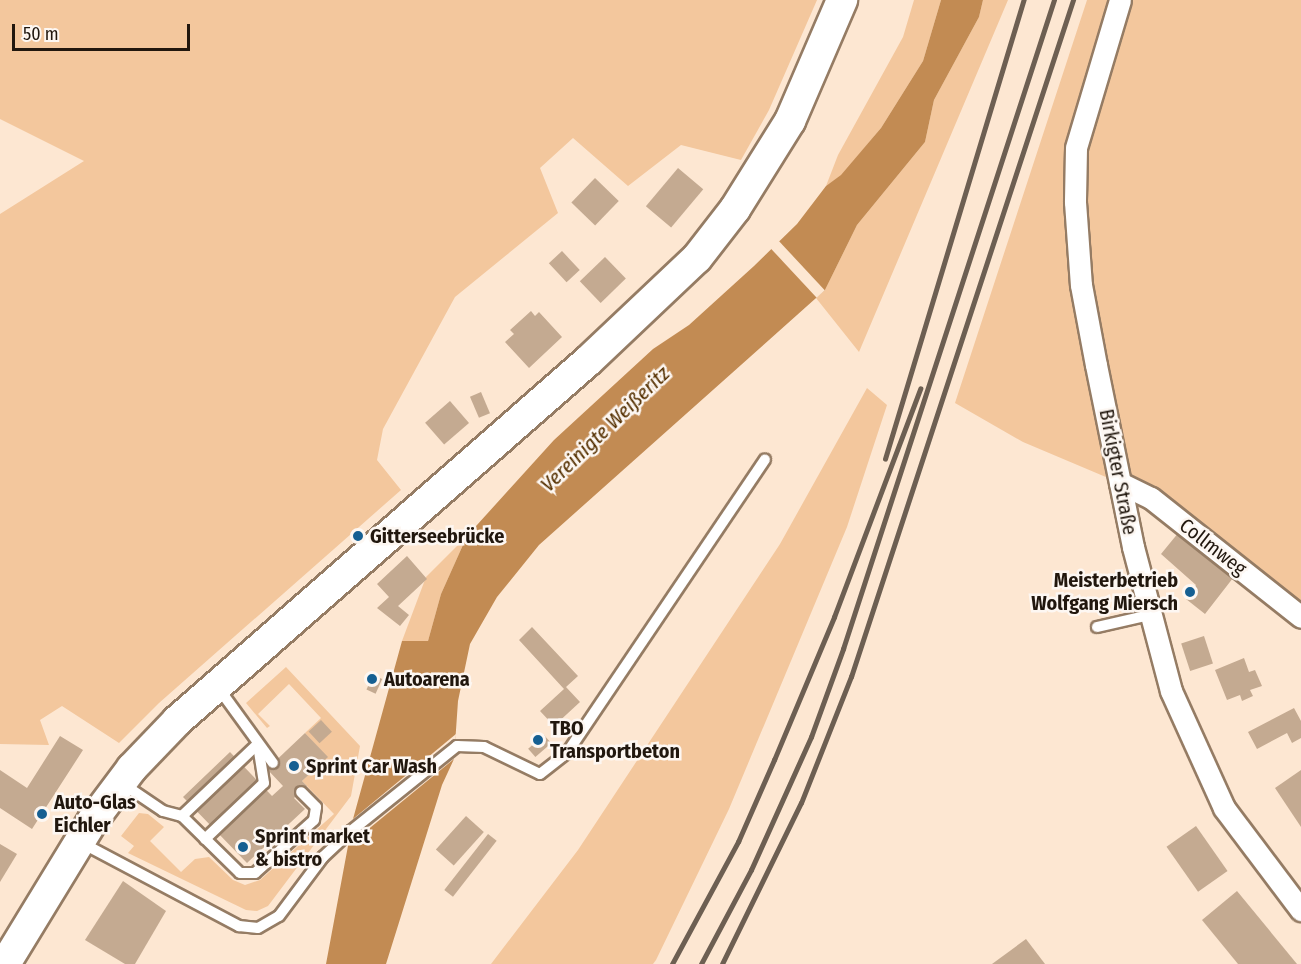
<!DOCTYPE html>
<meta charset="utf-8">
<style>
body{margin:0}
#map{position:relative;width:1301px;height:964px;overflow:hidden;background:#fde7d2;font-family:"Fira Sans Condensed",sans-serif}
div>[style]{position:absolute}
.green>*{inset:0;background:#f3c79d}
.water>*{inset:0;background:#c28b53}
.pier>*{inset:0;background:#fde7d2;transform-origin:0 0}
.building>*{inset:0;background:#c4aa91;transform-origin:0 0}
.roads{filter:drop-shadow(2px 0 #957c64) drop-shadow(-2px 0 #957c64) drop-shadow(0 2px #957c64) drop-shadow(0 -2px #957c64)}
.service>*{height:10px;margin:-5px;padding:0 5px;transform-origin:5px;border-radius:5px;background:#fff}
.minor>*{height:21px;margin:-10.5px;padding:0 10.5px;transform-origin:10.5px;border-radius:10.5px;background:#fff}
.secondary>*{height:30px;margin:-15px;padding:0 15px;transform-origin:15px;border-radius:15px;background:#fff}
.rail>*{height:4.5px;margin:-2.25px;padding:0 2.25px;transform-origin:2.25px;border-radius:2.25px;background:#6d5f52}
.dots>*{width:16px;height:16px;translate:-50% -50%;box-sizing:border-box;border:3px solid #fdf7f2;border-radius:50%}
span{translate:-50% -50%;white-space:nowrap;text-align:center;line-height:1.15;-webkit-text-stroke:5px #fdf7f2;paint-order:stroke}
.street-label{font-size:20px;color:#21170e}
.poi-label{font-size:20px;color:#21170e;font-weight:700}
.left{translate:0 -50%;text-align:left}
.right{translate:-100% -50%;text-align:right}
.water-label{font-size:21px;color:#553001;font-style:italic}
.scale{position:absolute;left:12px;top:24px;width:178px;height:27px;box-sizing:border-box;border:3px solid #21170e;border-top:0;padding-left:8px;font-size:18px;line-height:21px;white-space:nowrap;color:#21170e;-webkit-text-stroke:4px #fdf7f2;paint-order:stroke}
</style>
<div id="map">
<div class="green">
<div style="clip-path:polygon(0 0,817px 0,769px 110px,741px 160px,681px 145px,628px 186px,573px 138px,540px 168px,558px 213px,455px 297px,383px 429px,377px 460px,401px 490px,159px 703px,119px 743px,62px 706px,40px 720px,49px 745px,0 744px,0 214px,84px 161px,0 119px)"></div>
<div style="clip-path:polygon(914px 0,941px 0,923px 61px,881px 128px,841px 176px,826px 186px,838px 155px,903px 37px)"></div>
<div style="clip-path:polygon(983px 0,1008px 0,859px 352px,816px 298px,825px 290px,857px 225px,925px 142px,934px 100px,979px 17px)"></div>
<div style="clip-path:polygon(1087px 0,1301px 0,1301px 602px,1233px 562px,1120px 483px,1023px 442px,955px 403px)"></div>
<div style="clip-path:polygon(867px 388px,887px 405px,847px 527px,729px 809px,656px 960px,653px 964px,491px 964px,578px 850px,780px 544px)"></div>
<div style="clip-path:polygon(467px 536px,441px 594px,428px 641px,402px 641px,426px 577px)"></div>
<div style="clip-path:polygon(286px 667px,360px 746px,351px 796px,268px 906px,257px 911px,246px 910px,128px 853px,134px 846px,121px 836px,139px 813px,148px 814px,164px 827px,150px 841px,181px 872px,195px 859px,209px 857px,233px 880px,245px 885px,260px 880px,334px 814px,302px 781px,327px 757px,305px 733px,321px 718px,289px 684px,258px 714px,270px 726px,267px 728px,246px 703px)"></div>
</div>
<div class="water">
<div style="clip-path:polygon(941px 0,983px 0,979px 17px,934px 100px,925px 142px,857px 225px,825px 290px,539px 545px,497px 597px,470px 644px,458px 701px,454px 759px,442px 785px,386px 964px,326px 964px,353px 819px,402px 641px,428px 641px,441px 594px,467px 536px,554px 440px,653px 349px,689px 325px,754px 266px,797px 224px,826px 186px,841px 175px,881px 128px,923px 61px)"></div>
</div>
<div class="pier">
<div style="left:777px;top:239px;width:70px;height:11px;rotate:47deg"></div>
<div style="clip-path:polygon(456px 734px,454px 759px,349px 845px,353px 819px)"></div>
</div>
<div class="building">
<div style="left:678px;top:168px;width:33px;height:50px;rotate:40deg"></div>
<div style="left:595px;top:178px;width:33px;height:34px;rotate:44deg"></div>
<div style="left:562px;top:251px;width:26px;height:18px;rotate:47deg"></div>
<div style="left:605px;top:257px;width:30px;height:35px;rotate:46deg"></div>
<div style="clip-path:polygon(531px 311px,535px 316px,539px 312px,562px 337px,529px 368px,505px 342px,514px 334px,510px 330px)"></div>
<div style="left:481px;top:392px;width:23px;height:12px;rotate:67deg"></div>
<div style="left:450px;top:401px;width:29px;height:33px;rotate:49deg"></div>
<div style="clip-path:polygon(1179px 532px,1233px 578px,1205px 614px,1186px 599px,1196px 585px,1161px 554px)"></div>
<div style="clip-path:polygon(407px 556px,427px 579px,398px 606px,409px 615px,400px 626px,377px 608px,389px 597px,377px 584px)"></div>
<div style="clip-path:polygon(532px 627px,578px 676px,566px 687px,580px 702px,554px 726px,540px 711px,564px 689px,519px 640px)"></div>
<div style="left:1204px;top:636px;width:29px;height:24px;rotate:72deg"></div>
<div style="clip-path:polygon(1244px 658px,1249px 672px,1255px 670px,1262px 686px,1250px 690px,1253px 696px,1242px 701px,1240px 695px,1227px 700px,1215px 670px)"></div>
<div style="left:373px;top:675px;width:10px;height:16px;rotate:24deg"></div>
<div style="clip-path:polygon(1294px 708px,1301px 721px,1301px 738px,1292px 743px,1287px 733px,1257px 749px,1248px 732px)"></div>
<div style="left:321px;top:720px;width:16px;height:17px;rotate:47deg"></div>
<div style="clip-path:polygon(305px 733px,328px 757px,302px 781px,307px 786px,294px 798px,305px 809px,247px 863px,183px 797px,230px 752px,272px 796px,283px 786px,267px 769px)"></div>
<div style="left:544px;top:735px;width:11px;height:21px;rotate:49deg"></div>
<div style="clip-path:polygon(60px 736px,83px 750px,32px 829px,0 808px,0 770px,27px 788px)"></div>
<div style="clip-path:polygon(1301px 770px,1301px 827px,1275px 788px)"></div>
<div style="left:466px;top:816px;width:24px;height:45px;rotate:42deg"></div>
<div style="left:1196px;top:826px;width:55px;height:36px;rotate:55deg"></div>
<div style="left:488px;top:834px;width:11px;height:71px;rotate:38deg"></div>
<div style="clip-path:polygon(0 844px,17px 854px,0 882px)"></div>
<div style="clip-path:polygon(123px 881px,166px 911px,135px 964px,125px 964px,85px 940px)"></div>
<div style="clip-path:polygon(1237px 891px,1297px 964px,1238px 964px,1202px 920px)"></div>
<div style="clip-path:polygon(1026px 939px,1045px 964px,992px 964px)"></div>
</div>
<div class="roads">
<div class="service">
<div style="left:1097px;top:627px;width:54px;rotate:-12.8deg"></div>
<div style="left:217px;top:686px;width:95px;rotate:54deg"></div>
<div style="left:123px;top:784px;width:48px;rotate:34deg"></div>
<div style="left:163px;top:811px;width:20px;rotate:15deg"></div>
<div style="left:182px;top:816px;width:81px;rotate:44.5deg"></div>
<div style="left:240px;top:873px;width:15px"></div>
<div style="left:255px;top:873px;width:79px;rotate:-41.9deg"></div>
<div style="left:314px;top:820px;width:13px;rotate:-81deg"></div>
<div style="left:316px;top:807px;width:21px;rotate:-135deg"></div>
<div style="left:182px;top:816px;width:105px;rotate:-43.5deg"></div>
<div style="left:205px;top:839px;width:81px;rotate:-43.5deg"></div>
<div style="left:264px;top:783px;width:39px;rotate:-99deg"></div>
<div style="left:82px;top:843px;width:178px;rotate:27.9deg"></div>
<div style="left:239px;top:926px;width:19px;rotate:6deg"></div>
<div style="left:258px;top:928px;width:24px;rotate:-30deg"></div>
<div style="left:279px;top:916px;width:74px;rotate:-53.3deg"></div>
<div style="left:323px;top:857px;width:38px;rotate:-43deg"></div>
<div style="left:351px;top:831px;width:136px;rotate:-38.7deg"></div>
<div style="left:457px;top:746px;width:27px;rotate:2deg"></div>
<div style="left:484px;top:747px;width:62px;rotate:25.7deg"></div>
<div style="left:540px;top:774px;width:34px;rotate:-38deg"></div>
<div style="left:567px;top:753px;width:354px;rotate:-56deg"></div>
</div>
<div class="minor">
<div style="left:1120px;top:0;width:154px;rotate:106.6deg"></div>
<div style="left:1076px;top:148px;width:54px;rotate:91.1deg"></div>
<div style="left:1075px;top:202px;width:83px;rotate:85.9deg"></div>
<div style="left:1081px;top:285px;width:81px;rotate:79.4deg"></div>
<div style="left:1096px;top:365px;width:186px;rotate:78.5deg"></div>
<div style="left:1133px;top:547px;width:149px;rotate:75.2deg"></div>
<div style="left:1171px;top:691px;width:128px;rotate:65.6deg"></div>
<div style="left:1224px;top:808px;width:128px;rotate:53deg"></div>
<div style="left:1120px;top:483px;width:34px;rotate:26deg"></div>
<div style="left:1151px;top:498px;width:191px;rotate:38.4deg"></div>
</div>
<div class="secondary">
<div style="left:5px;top:964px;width:169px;rotate:-58.6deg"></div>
<div style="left:93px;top:820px;width:65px;rotate:-53.1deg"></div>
<div style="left:132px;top:768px;width:65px;rotate:-46.2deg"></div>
<div style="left:177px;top:721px;width:546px;rotate:-41.22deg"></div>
<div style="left:588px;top:361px;width:150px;rotate:-43.4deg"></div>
<div style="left:697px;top:258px;width:62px;rotate:-52.2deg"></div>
<div style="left:735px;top:209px;width:104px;rotate:-58deg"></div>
<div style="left:790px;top:121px;width:132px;rotate:-66.7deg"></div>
</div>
</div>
<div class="rail">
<div style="left:885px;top:459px;width:480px;rotate:-73.2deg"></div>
<div style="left:672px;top:964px;width:139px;rotate:-61.6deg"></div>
<div style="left:738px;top:842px;width:90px;rotate:-66.3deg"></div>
<div style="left:774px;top:760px;width:155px;rotate:-67.2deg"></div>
<div style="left:834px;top:617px;width:244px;rotate:-69.3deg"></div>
<div style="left:701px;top:964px;width:106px;rotate:-62deg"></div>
<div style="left:751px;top:870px;width:146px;rotate:-65.7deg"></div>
<div style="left:811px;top:737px;width:94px;rotate:-70deg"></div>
<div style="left:843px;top:649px;width:682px;rotate:-71.99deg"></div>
<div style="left:722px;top:964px;width:179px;rotate:-63.9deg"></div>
<div style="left:801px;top:803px;width:136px;rotate:-68.4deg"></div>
<div style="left:851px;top:677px;width:712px;rotate:-71.84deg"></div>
</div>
<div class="dots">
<div style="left:358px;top:536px;background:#155f92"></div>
<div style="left:1190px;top:592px;background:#155f92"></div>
<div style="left:372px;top:679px;background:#155f92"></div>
<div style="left:538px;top:740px;background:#155f92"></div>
<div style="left:294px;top:766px;background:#155f92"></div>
<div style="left:42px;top:814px;background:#155f92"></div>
<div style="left:243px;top:847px;background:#155f92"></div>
</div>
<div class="street-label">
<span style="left:1118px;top:472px;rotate:79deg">Birkigter Straße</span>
<span style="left:1213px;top:547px;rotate:38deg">Collmweg</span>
</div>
<div class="poi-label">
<span class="left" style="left:370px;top:536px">Gitterseebrücke</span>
<span class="right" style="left:1178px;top:592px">Meisterbetrieb<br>Wolfgang Miersch</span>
<span class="left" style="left:384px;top:679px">Autoarena</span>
<span class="left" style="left:550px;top:740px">TBO<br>Transportbeton</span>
<span class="left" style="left:306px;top:766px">Sprint Car Wash</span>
<span class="left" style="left:54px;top:814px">Auto-Glas<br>Eichler</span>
<span class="left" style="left:255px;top:848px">Sprint market<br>&amp; bistro</span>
</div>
<div class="water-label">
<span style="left:605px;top:429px;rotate:-44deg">Vereinigte Weißeritz</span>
</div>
<div class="scale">50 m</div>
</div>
